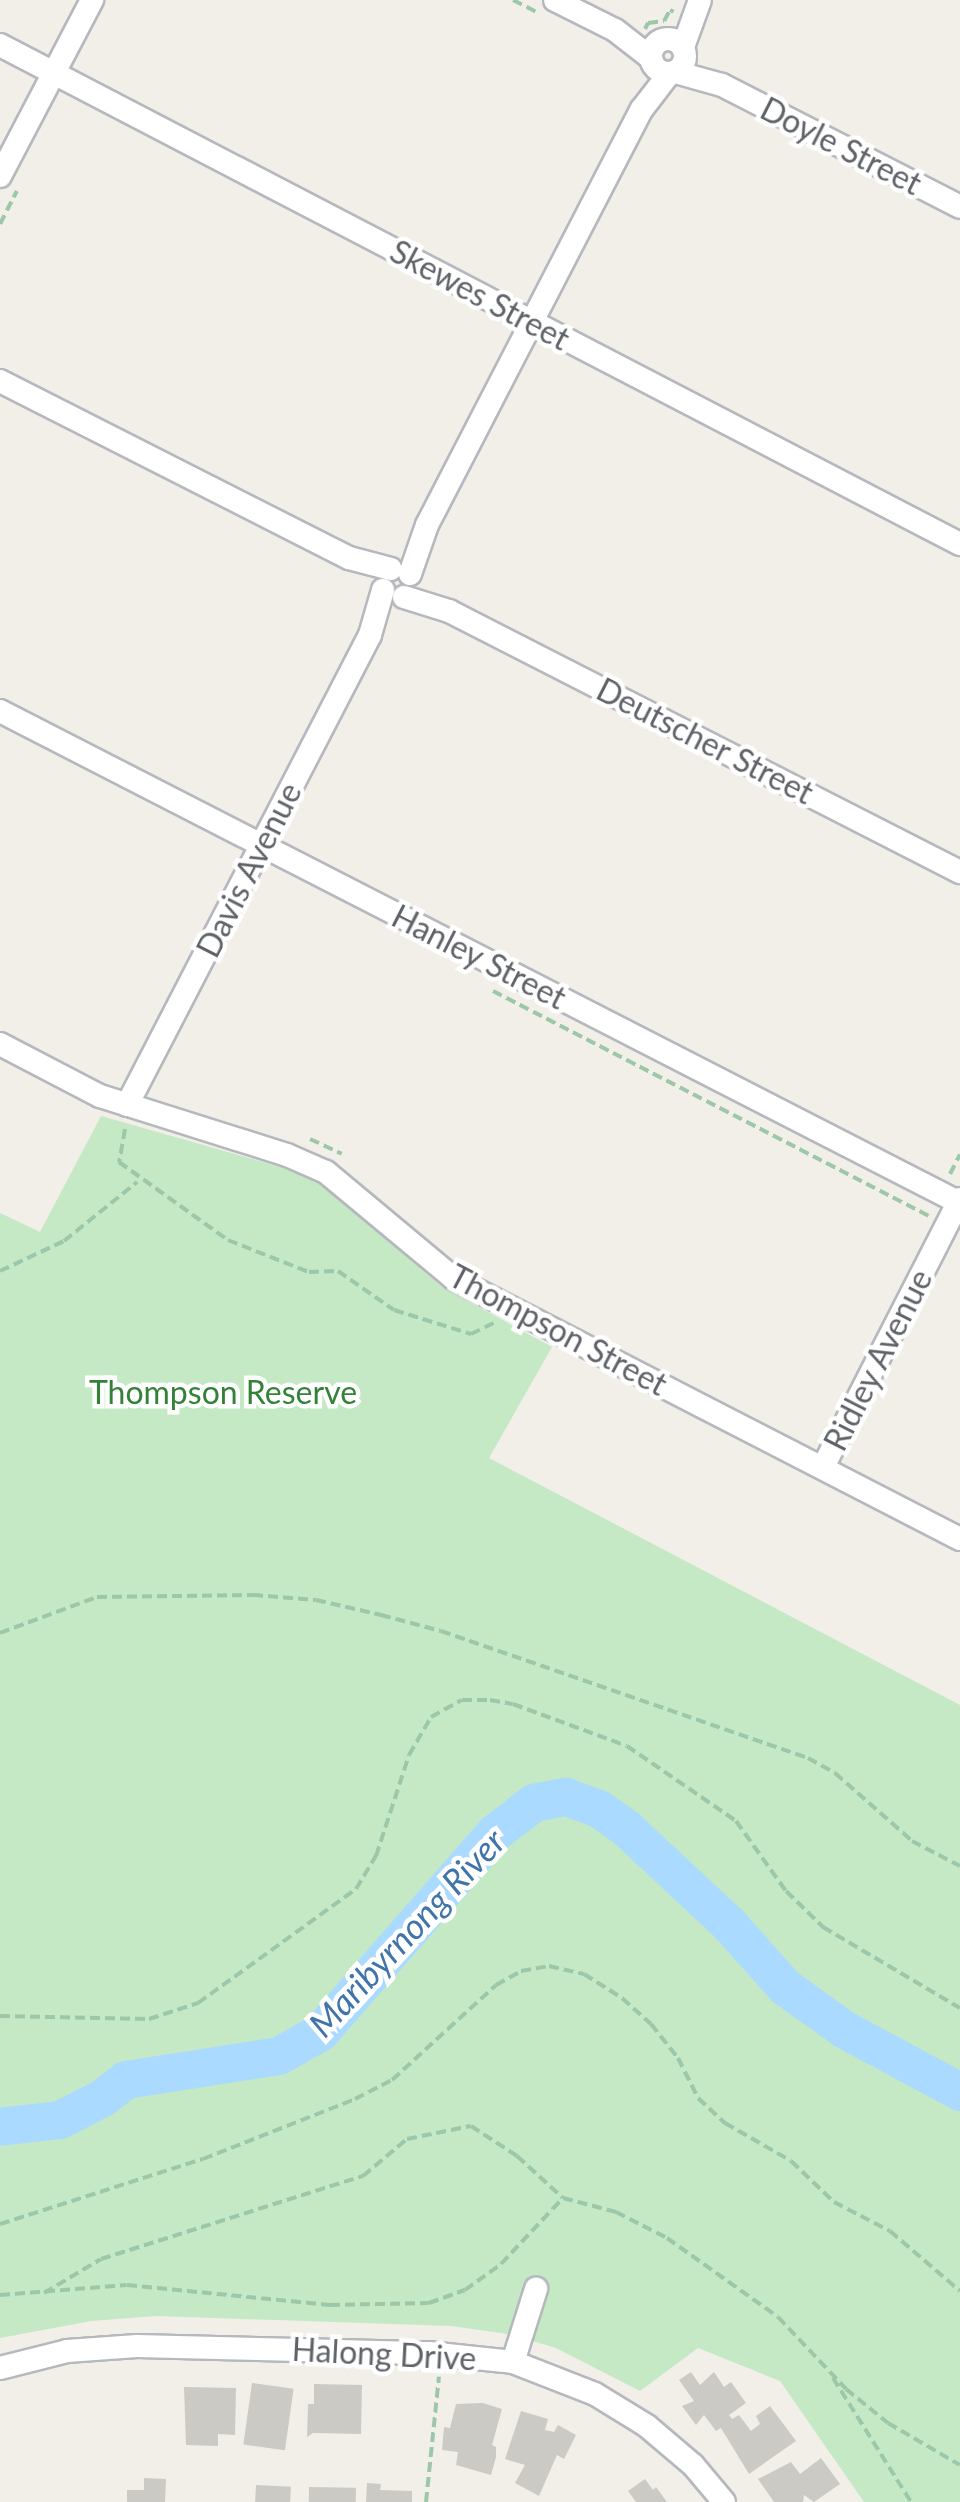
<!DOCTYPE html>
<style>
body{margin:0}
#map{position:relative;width:960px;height:2502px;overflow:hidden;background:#f1efe8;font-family:Lato,sans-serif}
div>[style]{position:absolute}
.green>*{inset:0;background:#c5e8c5}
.river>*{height:38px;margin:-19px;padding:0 19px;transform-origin:19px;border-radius:19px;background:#aadaff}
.building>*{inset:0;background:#cccac5;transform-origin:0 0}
.path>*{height:4px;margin-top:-2px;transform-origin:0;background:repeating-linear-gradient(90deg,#9cc7a9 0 10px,transparent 0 15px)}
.roads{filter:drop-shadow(2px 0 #b5b8bc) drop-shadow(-2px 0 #b5b8bc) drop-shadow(0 2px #b5b8bc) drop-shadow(0 -2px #b5b8bc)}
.minor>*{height:22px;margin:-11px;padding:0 11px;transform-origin:11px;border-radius:11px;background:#fff}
.minor>.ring{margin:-11px;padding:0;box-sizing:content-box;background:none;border:22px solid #fff;border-radius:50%}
span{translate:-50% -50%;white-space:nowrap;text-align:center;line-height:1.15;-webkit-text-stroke:9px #fff;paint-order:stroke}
.street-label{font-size:32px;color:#5f6368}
.park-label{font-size:32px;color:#348238}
.water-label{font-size:35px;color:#4174aa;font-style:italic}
</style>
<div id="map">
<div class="green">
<div style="clip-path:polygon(101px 1116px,312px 1176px,442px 1287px,552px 1347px,489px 1458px,960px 1705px,960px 2502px,864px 2502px,780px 2381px,698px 2348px,640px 2391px,556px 2348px,508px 2334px,451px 2326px,156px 2316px,91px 2321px,0 2338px,0 1213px,40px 1232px)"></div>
</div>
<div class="river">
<div style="left:0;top:2127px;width:60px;rotate:-6.7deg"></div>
<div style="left:60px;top:2120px;width:48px;rotate:-27.1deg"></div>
<div style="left:103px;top:2098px;width:29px;rotate:-38deg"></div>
<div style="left:126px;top:2080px;width:155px;rotate:-8.9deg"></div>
<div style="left:279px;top:2056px;width:47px;rotate:-29.3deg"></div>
<div style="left:320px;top:2033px;width:266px;rotate:-48.8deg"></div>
<div style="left:495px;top:1833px;width:49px;rotate:-37.6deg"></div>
<div style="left:534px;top:1803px;width:33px;rotate:-11deg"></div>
<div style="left:566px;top:1797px;width:35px;rotate:20deg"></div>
<div style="left:599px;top:1809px;width:33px;rotate:35deg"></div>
<div style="left:626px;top:1828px;width:139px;rotate:43deg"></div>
<div style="left:728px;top:1923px;width:86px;rotate:48.3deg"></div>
<div style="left:785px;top:1987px;width:74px;rotate:35.6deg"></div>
<div style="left:845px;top:2030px;width:131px;rotate:28.3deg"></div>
</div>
<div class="building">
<div style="clip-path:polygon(691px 2372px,700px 2385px,714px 2372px,724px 2387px,731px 2382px,746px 2403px,729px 2415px,732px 2419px,739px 2415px,751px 2431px,760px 2424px,756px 2416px,770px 2406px,796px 2441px,749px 2474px,721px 2428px,716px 2431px,704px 2415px,696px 2425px,682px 2406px,694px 2401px,679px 2380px)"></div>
<div style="left:252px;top:2383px;width:42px;height:62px;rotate:8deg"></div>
<div style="clip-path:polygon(314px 2384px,362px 2385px,361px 2434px,313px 2433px,307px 2437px,308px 2404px,314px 2404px)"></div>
<div style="clip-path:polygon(184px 2387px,236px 2388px,235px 2435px,218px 2434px,218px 2446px,186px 2445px)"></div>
<div style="clip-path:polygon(483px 2403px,502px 2409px,492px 2445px,496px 2447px,496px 2457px,491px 2475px,456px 2465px,458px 2452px,442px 2450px,444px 2427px,450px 2428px,456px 2404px)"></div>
<div style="clip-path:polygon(521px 2411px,548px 2419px,545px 2430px,554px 2432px,558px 2425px,576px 2435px,564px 2459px,557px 2455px,539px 2496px,515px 2483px,525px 2465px,505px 2459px)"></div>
<div style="clip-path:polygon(821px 2458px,840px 2484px,814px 2502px,804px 2495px,803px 2502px,774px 2502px,758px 2479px,791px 2462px,800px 2474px)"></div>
<div style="clip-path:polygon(144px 2478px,166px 2479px,165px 2502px,127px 2502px,127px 2490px,144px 2490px)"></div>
<div style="clip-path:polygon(645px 2479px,653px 2490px,656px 2487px,667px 2502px,636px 2502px,628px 2491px)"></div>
<div style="clip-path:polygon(367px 2483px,381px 2484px,380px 2490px,412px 2491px,412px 2502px,366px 2502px)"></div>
<div style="left:256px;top:2485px;width:35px;height:17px;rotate:3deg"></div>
<div style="left:309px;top:2487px;width:47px;height:16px;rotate:1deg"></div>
</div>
<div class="path">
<div style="left:513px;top:0;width:27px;rotate:27deg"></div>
<div style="left:645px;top:29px;width:7px;rotate:-63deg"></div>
<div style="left:648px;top:23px;width:16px;rotate:-7deg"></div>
<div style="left:664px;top:21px;width:13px;rotate:-61deg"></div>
<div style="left:670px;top:10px;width:4px;rotate:27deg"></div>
<div style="left:0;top:224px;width:37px;rotate:-63deg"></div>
<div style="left:493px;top:991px;width:490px;rotate:27.3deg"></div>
<div style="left:125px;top:1129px;width:34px;rotate:100deg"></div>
<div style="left:119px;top:1162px;width:134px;rotate:35.6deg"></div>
<div style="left:228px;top:1240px;width:87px;rotate:21.6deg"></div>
<div style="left:309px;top:1272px;width:29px;rotate:-2deg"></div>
<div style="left:338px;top:1271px;width:68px;rotate:34.9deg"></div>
<div style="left:394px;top:1310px;width:81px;rotate:17.3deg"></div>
<div style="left:471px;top:1334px;width:28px;rotate:-26deg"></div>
<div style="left:310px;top:1139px;width:35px;rotate:25deg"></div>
<div style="left:950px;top:1174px;width:22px;rotate:-63deg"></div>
<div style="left:0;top:1271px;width:71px;rotate:-25.1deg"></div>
<div style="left:64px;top:1241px;width:94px;rotate:-38.9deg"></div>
<div style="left:0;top:1633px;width:103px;rotate:-20.4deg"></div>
<div style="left:97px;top:1597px;width:156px;rotate:-0.7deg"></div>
<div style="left:253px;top:1595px;width:63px;rotate:4.5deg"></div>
<div style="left:316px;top:1600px;width:67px;rotate:13deg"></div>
<div style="left:381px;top:1615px;width:62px;rotate:14.9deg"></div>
<div style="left:441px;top:1631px;width:388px;rotate:19.1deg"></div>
<div style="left:808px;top:1758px;width:31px;rotate:29deg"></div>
<div style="left:835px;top:1773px;width:103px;rotate:41.4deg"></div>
<div style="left:912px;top:1841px;width:54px;rotate:27.5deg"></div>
<div style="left:0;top:2016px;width:149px;rotate:1.2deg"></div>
<div style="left:149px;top:2019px;width:52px;rotate:-18.1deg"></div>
<div style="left:198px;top:2003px;width:195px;rotate:-35.8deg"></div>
<div style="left:356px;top:1889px;width:39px;rotate:-59deg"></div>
<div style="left:376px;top:1856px;width:106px;rotate:-71.9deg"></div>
<div style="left:409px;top:1755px;width:44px;rotate:-59.9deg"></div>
<div style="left:431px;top:1717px;width:35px;rotate:-29deg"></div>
<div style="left:462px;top:1700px;width:28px"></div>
<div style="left:490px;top:1700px;width:23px;rotate:10deg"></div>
<div style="left:513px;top:1704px;width:121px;rotate:20.2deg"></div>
<div style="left:627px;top:1746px;width:132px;rotate:34.5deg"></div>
<div style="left:736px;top:1821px;width:86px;rotate:54.5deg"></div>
<div style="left:786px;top:1891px;width:52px;rotate:44.2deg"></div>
<div style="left:823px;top:1927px;width:159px;rotate:30.6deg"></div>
<div style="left:0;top:2224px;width:213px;rotate:-17.8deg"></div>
<div style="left:203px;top:2159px;width:163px;rotate:-21.5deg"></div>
<div style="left:355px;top:2099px;width:42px;rotate:-27.2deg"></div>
<div style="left:392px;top:2080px;width:141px;rotate:-42.4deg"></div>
<div style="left:496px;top:1985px;width:29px;rotate:-29deg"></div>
<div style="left:521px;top:1971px;width:28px;rotate:-10deg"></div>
<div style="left:549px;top:1966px;width:36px;rotate:13deg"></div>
<div style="left:584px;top:1974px;width:45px;rotate:32.3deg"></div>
<div style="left:622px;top:1998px;width:39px;rotate:42deg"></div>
<div style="left:651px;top:2024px;width:43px;rotate:51.5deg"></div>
<div style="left:678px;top:2058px;width:45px;rotate:63.4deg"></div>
<div style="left:698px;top:2098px;width:37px;rotate:43deg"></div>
<div style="left:725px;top:2123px;width:76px;rotate:29.9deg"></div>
<div style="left:791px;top:2161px;width:59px;rotate:43.6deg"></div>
<div style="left:834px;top:2202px;width:63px;rotate:27.4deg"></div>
<div style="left:890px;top:2231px;width:92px;rotate:40.6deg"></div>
<div style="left:44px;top:2293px;width:66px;rotate:-30.8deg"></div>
<div style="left:101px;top:2259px;width:275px;rotate:-17.6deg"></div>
<div style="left:363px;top:2176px;width:57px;rotate:-40.1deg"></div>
<div style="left:407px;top:2139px;width:65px;rotate:-11.5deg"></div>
<div style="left:471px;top:2126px;width:55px;rotate:33.1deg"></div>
<div style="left:517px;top:2156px;width:62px;rotate:42.4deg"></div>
<div style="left:563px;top:2198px;width:55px;rotate:14.8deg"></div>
<div style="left:616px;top:2212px;width:57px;rotate:27deg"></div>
<div style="left:667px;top:2238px;width:136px;rotate:35.4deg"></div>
<div style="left:778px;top:2317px;width:99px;rotate:46.6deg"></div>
<div style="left:846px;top:2389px;width:54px;rotate:39deg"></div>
<div style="left:888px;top:2423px;width:83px;rotate:30.3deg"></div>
<div style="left:0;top:2295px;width:127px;rotate:-4.5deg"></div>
<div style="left:127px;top:2285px;width:204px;rotate:5.6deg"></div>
<div style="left:330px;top:2305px;width:99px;rotate:-1.2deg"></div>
<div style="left:429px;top:2303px;width:38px;rotate:-20deg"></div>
<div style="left:465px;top:2290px;width:44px;rotate:-35.8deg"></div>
<div style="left:501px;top:2264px;width:91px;rotate:-46.8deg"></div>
<div style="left:833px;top:2378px;width:146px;rotate:57.8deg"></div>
<div style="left:426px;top:2502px;width:126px;rotate:-84.1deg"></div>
</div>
<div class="roads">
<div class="minor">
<div style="left:555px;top:0;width:67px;rotate:26.6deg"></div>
<div style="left:615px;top:30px;width:46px;rotate:37.9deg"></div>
<div class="ring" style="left:651px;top:39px;width:12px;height:12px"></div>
<div style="left:0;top:45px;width:1082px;rotate:27.47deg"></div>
<div style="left:683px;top:47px;width:50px;rotate:-70.1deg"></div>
<div style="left:675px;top:72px;width:49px;rotate:15.5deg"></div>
<div style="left:722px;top:85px;width:267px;rotate:27.1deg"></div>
<div style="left:0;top:176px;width:199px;rotate:-62.4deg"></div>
<div style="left:0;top:381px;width:391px;rotate:26.9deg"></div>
<div style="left:349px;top:558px;width:43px;rotate:14.7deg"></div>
<div style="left:410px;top:574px;width:52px;rotate:-70.9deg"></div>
<div style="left:427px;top:525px;width:468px;rotate:-62.7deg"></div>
<div style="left:642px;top:109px;width:44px;rotate:-52.4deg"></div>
<div style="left:404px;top:597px;width:47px;rotate:17.3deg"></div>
<div style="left:449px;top:611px;width:574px;rotate:27.06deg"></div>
<div style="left:0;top:711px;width:1076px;rotate:27.14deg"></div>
<div style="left:0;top:1044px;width:113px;rotate:27.5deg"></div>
<div style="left:100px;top:1096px;width:196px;rotate:17.5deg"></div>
<div style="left:287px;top:1155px;width:43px;rotate:23.6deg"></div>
<div style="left:326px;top:1172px;width:165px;rotate:39.8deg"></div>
<div style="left:453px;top:1278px;width:570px;rotate:27.24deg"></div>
<div style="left:127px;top:1105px;width:529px;rotate:-62.66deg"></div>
<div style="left:370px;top:635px;width:47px;rotate:-73.9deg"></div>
<div style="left:823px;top:1467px;width:301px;rotate:-62.9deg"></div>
<div style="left:513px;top:2362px;width:77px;rotate:-72.5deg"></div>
<div style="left:0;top:2368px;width:69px;rotate:-14.2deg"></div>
<div style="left:67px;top:2351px;width:70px;rotate:-4.1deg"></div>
<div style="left:137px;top:2346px;width:292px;rotate:1.4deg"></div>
<div style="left:429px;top:2353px;width:84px;rotate:6.1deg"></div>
<div style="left:513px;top:2362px;width:88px;rotate:21.3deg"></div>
<div style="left:595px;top:2394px;width:61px;rotate:31.6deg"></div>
<div style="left:647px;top:2426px;width:60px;rotate:40.3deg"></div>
<div style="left:693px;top:2465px;width:48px;rotate:50deg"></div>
</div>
</div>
<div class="street-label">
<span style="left:841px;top:146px;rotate:27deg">Doyle Street</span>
<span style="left:480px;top:295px;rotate:28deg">Skewes Street</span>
<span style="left:705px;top:741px;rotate:27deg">Deutscher Street</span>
<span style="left:249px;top:870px;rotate:-63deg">Davis Avenue</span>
<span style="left:479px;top:957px;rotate:27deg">Hanley Street</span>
<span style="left:558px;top:1330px;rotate:28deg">Thompson Street</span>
<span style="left:878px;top:1360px;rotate:-63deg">Ridley Avenue</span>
<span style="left:384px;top:2354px;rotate:3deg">Halong Drive</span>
</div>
<div class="park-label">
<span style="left:223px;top:1392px">Thompson Reserve</span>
</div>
<div class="water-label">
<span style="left:406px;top:1932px;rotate:-47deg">Maribyrnong River</span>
</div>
</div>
